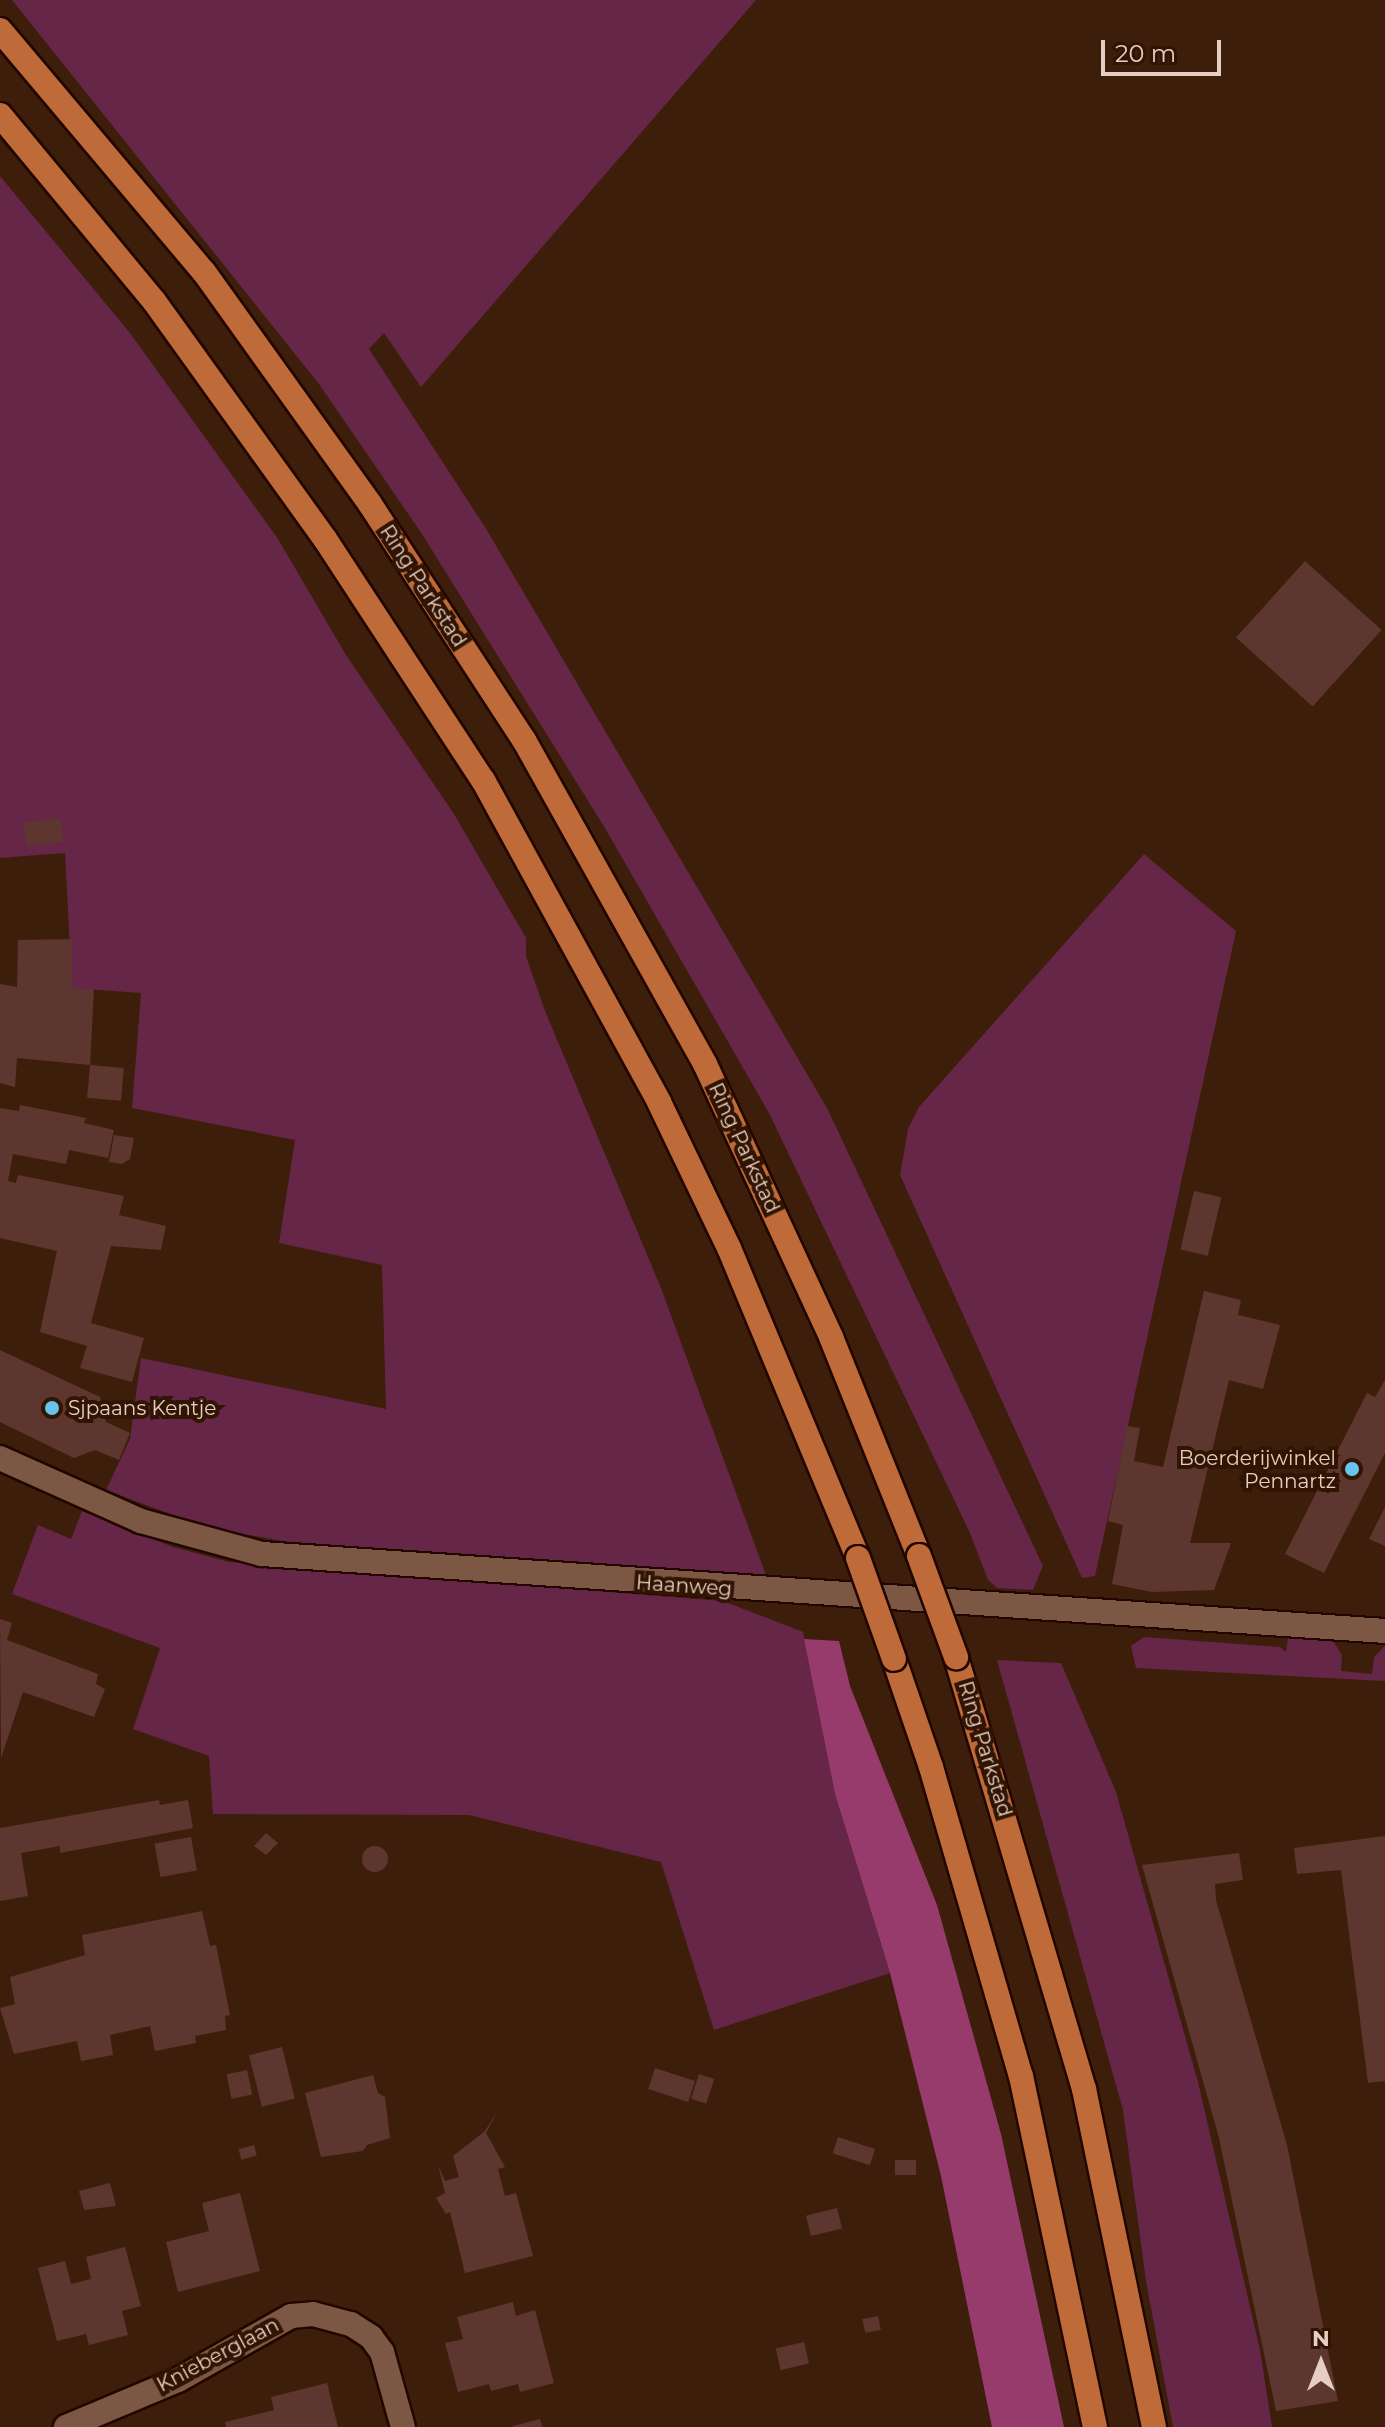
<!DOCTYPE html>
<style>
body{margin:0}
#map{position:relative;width:1385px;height:2427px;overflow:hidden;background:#3d1e0b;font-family:Montserrat,sans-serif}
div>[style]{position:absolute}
.green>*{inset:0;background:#662648}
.forest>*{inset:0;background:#963b6c}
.building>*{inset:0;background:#5d3630;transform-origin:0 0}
.round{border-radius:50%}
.roads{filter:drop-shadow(2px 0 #220600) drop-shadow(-2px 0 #220600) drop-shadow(0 2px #220600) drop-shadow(0 -2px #220600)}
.minor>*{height:24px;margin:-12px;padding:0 12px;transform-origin:12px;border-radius:12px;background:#7c5844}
.trunk>*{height:24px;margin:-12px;padding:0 12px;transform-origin:12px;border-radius:12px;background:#be6b39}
.bridges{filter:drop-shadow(2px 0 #220600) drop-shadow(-2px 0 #220600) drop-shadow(0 2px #220600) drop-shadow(0 -2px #220600)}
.trunk-bridge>*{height:24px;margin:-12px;padding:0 12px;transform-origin:12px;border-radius:12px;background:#be6b39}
.dots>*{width:22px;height:22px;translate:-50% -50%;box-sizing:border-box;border:4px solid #321402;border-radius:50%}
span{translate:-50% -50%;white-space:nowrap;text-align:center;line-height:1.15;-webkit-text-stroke:8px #321402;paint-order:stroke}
.street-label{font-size:20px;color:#e5cfc4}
.poi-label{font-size:20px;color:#e5cfc4}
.left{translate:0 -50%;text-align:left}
.right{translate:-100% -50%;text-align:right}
.north{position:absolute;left:1281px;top:2323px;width:80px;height:80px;-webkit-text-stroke:6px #321402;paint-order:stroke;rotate:0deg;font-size:22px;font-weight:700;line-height:32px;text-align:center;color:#e5cfc4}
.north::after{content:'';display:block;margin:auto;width:28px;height:36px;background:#e5cfc4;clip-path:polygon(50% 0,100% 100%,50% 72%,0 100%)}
.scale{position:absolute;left:1101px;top:40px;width:120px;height:36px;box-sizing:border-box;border:4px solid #e5cfc4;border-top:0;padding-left:10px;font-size:24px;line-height:28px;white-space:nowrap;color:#e5cfc4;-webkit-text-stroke:6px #321402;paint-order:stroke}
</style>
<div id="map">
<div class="green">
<div style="clip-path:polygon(12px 0,756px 0,421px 387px,384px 333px,369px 349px,485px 527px,827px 1108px,1043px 1566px,1033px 1590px,997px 1588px,988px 1580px,970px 1533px,769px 1113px,605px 828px,422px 534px,319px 384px)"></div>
<div style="clip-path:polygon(0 176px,130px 333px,278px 539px,346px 655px,454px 814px,526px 938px,526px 956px,545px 1011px,661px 1288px,767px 1578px,415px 1556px,283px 1541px,205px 1527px,106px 1490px,130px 1439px,141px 1358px,386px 1409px,382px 1265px,279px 1243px,295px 1140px,132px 1108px,141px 993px,72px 988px,65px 853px,0 858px)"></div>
<div style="clip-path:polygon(1144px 854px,1236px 931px,1095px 1576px,1082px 1578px,900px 1175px,908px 1129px,919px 1107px)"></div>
<div style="clip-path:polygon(82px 1511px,173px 1547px,229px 1562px,723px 1601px,803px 1632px,835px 1794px,890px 1973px,714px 2030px,661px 1862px,469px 1815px,213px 1814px,209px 1756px,133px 1729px,160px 1648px,12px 1594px,38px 1525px,71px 1539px)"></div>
<div style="clip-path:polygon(1144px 1637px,1280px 1647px,1286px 1652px,1288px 1638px,1333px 1641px,1342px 1655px,1341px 1671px,1372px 1674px,1374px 1657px,1385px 1646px,1385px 1681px,1136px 1668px,1131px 1646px)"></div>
<div style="clip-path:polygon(997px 1660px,1061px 1663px,1116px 1792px,1198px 2082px,1260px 2350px,1272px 2427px,1173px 2427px,1146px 2281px,1123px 2110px)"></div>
</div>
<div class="forest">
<div style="clip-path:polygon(804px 1639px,839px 1641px,850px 1686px,937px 1905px,1001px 2134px,1064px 2427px,992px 2427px,941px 2176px,890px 1973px,835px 1794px)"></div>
</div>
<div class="building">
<div style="left:1305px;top:561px;width:103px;height:103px;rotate:42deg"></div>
<div style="left:60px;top:818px;width:24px;height:37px;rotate:83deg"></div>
<div style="clip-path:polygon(72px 939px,72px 988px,94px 989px,90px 1065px,17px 1058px,15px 1087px,0 1083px,0 984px,17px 987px,18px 940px)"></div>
<div style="left:90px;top:1065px;width:34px;height:33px;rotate:5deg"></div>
<div style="clip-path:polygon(20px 1105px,86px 1118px,84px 1123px,114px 1130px,108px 1158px,69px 1150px,66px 1164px,13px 1154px,8px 1181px,16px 1183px,18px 1175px,124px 1196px,119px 1215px,166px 1226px,161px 1250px,111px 1246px,91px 1323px,144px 1338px,132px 1382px,80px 1368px,87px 1346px,40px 1332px,57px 1251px,0 1238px,0 1108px,19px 1111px)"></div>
<div style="clip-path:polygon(114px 1135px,134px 1138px,130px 1159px,122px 1164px,109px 1162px)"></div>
<div style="left:1194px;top:1191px;width:28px;height:60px;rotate:13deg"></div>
<div style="clip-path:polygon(1204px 1291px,1241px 1300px,1238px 1315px,1280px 1325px,1263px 1389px,1229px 1380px,1190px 1543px,1231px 1543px,1214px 1590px,1152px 1592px,1112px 1584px,1123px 1525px,1108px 1521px,1127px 1426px,1140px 1428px,1134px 1461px,1163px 1467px)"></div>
<div style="clip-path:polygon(0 1350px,100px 1397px,106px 1422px,130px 1433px,119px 1460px,95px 1450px,74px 1458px,0 1422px)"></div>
<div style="clip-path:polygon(1385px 1380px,1385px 1453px,1324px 1573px,1285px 1554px,1367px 1393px,1375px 1397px)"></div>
<div style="clip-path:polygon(1385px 1507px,1385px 1546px,1369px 1539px)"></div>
<div style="clip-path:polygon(0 1619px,12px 1623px,7px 1640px,98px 1674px,96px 1684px,105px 1689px,94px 1717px,23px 1692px,1px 1758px)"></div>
<div style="clip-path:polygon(159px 1800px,160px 1805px,188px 1800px,193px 1828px,60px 1853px,60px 1846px,21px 1853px,28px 1896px,0 1901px,0 1828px)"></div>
<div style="clip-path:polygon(266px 1833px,278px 1843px,266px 1855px,254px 1846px)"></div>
<div style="clip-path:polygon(1385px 1836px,1385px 2081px,1368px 2083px,1341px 1870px,1297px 1874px,1294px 1848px)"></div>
<div style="left:191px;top:1837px;width:34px;height:37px;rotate:80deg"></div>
<div class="round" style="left:362px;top:1846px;width:26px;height:26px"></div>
<div style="clip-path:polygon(1239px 1853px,1243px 1880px,1215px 1884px,1216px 1900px,1287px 2145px,1338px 2401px,1276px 2411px,1219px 2138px,1142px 1865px)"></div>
<div style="clip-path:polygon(202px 1911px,210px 1946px,216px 1945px,230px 2015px,225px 2016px,226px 2030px,195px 2036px,196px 2043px,155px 2051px,150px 2026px,110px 2035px,113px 2055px,81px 2061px,77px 2041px,14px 2054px,0 2008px,15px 2004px,10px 1977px,85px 1955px,82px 1935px)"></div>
<div style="left:282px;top:2047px;width:53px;height:34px;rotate:76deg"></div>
<div style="left:655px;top:2068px;width:42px;height:22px;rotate:18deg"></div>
<div style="left:247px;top:2070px;width:25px;height:21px;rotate:78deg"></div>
<div style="left:699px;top:2074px;width:16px;height:26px;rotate:18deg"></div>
<div style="clip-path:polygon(373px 2075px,378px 2093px,385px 2097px,390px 2138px,367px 2145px,363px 2151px,321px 2157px,305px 2093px)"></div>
<div style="clip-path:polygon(497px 2112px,486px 2133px,505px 2167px,498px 2169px,505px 2196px,516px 2193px,533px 2256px,465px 2273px,450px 2212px,446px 2214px,436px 2198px,445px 2193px,438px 2165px,445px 2181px,459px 2177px,453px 2156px,485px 2131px)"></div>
<div style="left:838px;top:2137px;width:39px;height:17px;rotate:18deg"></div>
<div style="left:254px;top:2145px;width:11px;height:16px;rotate:75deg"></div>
<div style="left:895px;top:2160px;width:21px;height:15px"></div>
<div style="clip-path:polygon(110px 2183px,116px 2206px,84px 2210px,79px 2191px)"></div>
<div style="clip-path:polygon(240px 2193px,260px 2271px,178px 2292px,166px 2242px,209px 2231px,202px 2203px)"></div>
<div style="left:837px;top:2208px;width:21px;height:32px;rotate:76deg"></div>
<div style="clip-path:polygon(125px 2247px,141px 2306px,122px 2311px,128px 2335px,89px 2345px,86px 2334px,57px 2341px,38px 2268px,65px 2261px,71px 2284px,91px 2279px,86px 2257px)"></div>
<div style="clip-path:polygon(513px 2302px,516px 2316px,535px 2310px,554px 2383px,520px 2392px,518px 2384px,491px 2391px,489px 2384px,458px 2392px,445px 2343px,463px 2339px,457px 2317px)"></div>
<div style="left:878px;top:2316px;width:14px;height:16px;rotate:78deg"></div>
<div style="left:804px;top:2342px;width:22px;height:29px;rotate:77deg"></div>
<div style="clip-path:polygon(327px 2383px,338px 2427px,226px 2427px,225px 2422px,274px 2410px,271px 2397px)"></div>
<div style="clip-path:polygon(540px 2419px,542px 2427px,513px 2427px,513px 2426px)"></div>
</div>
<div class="roads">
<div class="minor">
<div style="left:0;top:1458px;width:154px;rotate:24.1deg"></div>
<div style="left:141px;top:1521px;width:125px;rotate:15.3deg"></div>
<div style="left:262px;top:1554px;width:1126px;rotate:3.92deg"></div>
<div style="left:66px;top:2427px;width:121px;rotate:-22.8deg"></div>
<div style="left:178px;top:2380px;width:130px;rotate:-29.5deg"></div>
<div style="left:291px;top:2316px;width:22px;rotate:-5deg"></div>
<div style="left:313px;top:2314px;width:39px;rotate:15deg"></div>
<div style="left:351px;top:2324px;width:24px;rotate:33deg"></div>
<div style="left:371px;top:2337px;width:19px;rotate:54deg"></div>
<div style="left:382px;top:2352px;width:78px;rotate:74.4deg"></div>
</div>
<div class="trunk">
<div style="left:0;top:30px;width:317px;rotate:49.9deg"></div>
<div style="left:204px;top:272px;width:285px;rotate:54.4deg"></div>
<div style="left:370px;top:504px;width:282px;rotate:56.9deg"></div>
<div style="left:524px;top:740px;width:371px;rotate:60.8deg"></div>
<div style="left:705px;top:1064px;width:301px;rotate:65.2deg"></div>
<div style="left:831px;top:1337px;width:236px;rotate:68.1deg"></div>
<div style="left:0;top:115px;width:241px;rotate:50.4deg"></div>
<div style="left:154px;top:301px;width:293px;rotate:54.3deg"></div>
<div style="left:325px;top:539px;width:288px;rotate:56.8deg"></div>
<div style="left:483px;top:780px;width:367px;rotate:61.3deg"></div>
<div style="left:659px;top:1102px;width:162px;rotate:64.4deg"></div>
<div style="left:729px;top:1248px;width:336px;rotate:67.4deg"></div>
<div style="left:956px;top:1657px;width:451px;rotate:73.5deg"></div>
<div style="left:1084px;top:2089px;width:345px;rotate:78.3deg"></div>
<div style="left:894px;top:1659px;width:114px;rotate:71.1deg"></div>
<div style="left:931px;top:1767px;width:322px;rotate:73.8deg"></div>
<div style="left:1021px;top:2076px;width:359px;rotate:78.1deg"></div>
</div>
</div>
<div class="bridges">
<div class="trunk-bridge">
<div style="left:919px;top:1556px;width:108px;rotate:69.9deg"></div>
<div style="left:858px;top:1558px;width:107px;rotate:70.4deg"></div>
</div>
</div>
<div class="dots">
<div style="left:52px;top:1408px;background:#66c4ef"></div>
<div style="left:1352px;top:1469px;background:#66c4ef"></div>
</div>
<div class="street-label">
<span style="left:423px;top:586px;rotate:57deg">Ring Parkstad</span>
<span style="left:744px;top:1148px;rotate:65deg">Ring Parkstad</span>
<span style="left:684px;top:1586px;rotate:4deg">Haanweg</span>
<span style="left:985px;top:1749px;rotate:73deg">Ring Parkstad</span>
<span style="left:218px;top:2355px;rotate:-28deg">Knieberglaan</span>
</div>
<div class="poi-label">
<span class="left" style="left:68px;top:1408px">Sjpaans Kentje</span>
<span class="right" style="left:1336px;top:1470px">Boerderijwinkel<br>Pennartz</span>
</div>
<div class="north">N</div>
<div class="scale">20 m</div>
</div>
